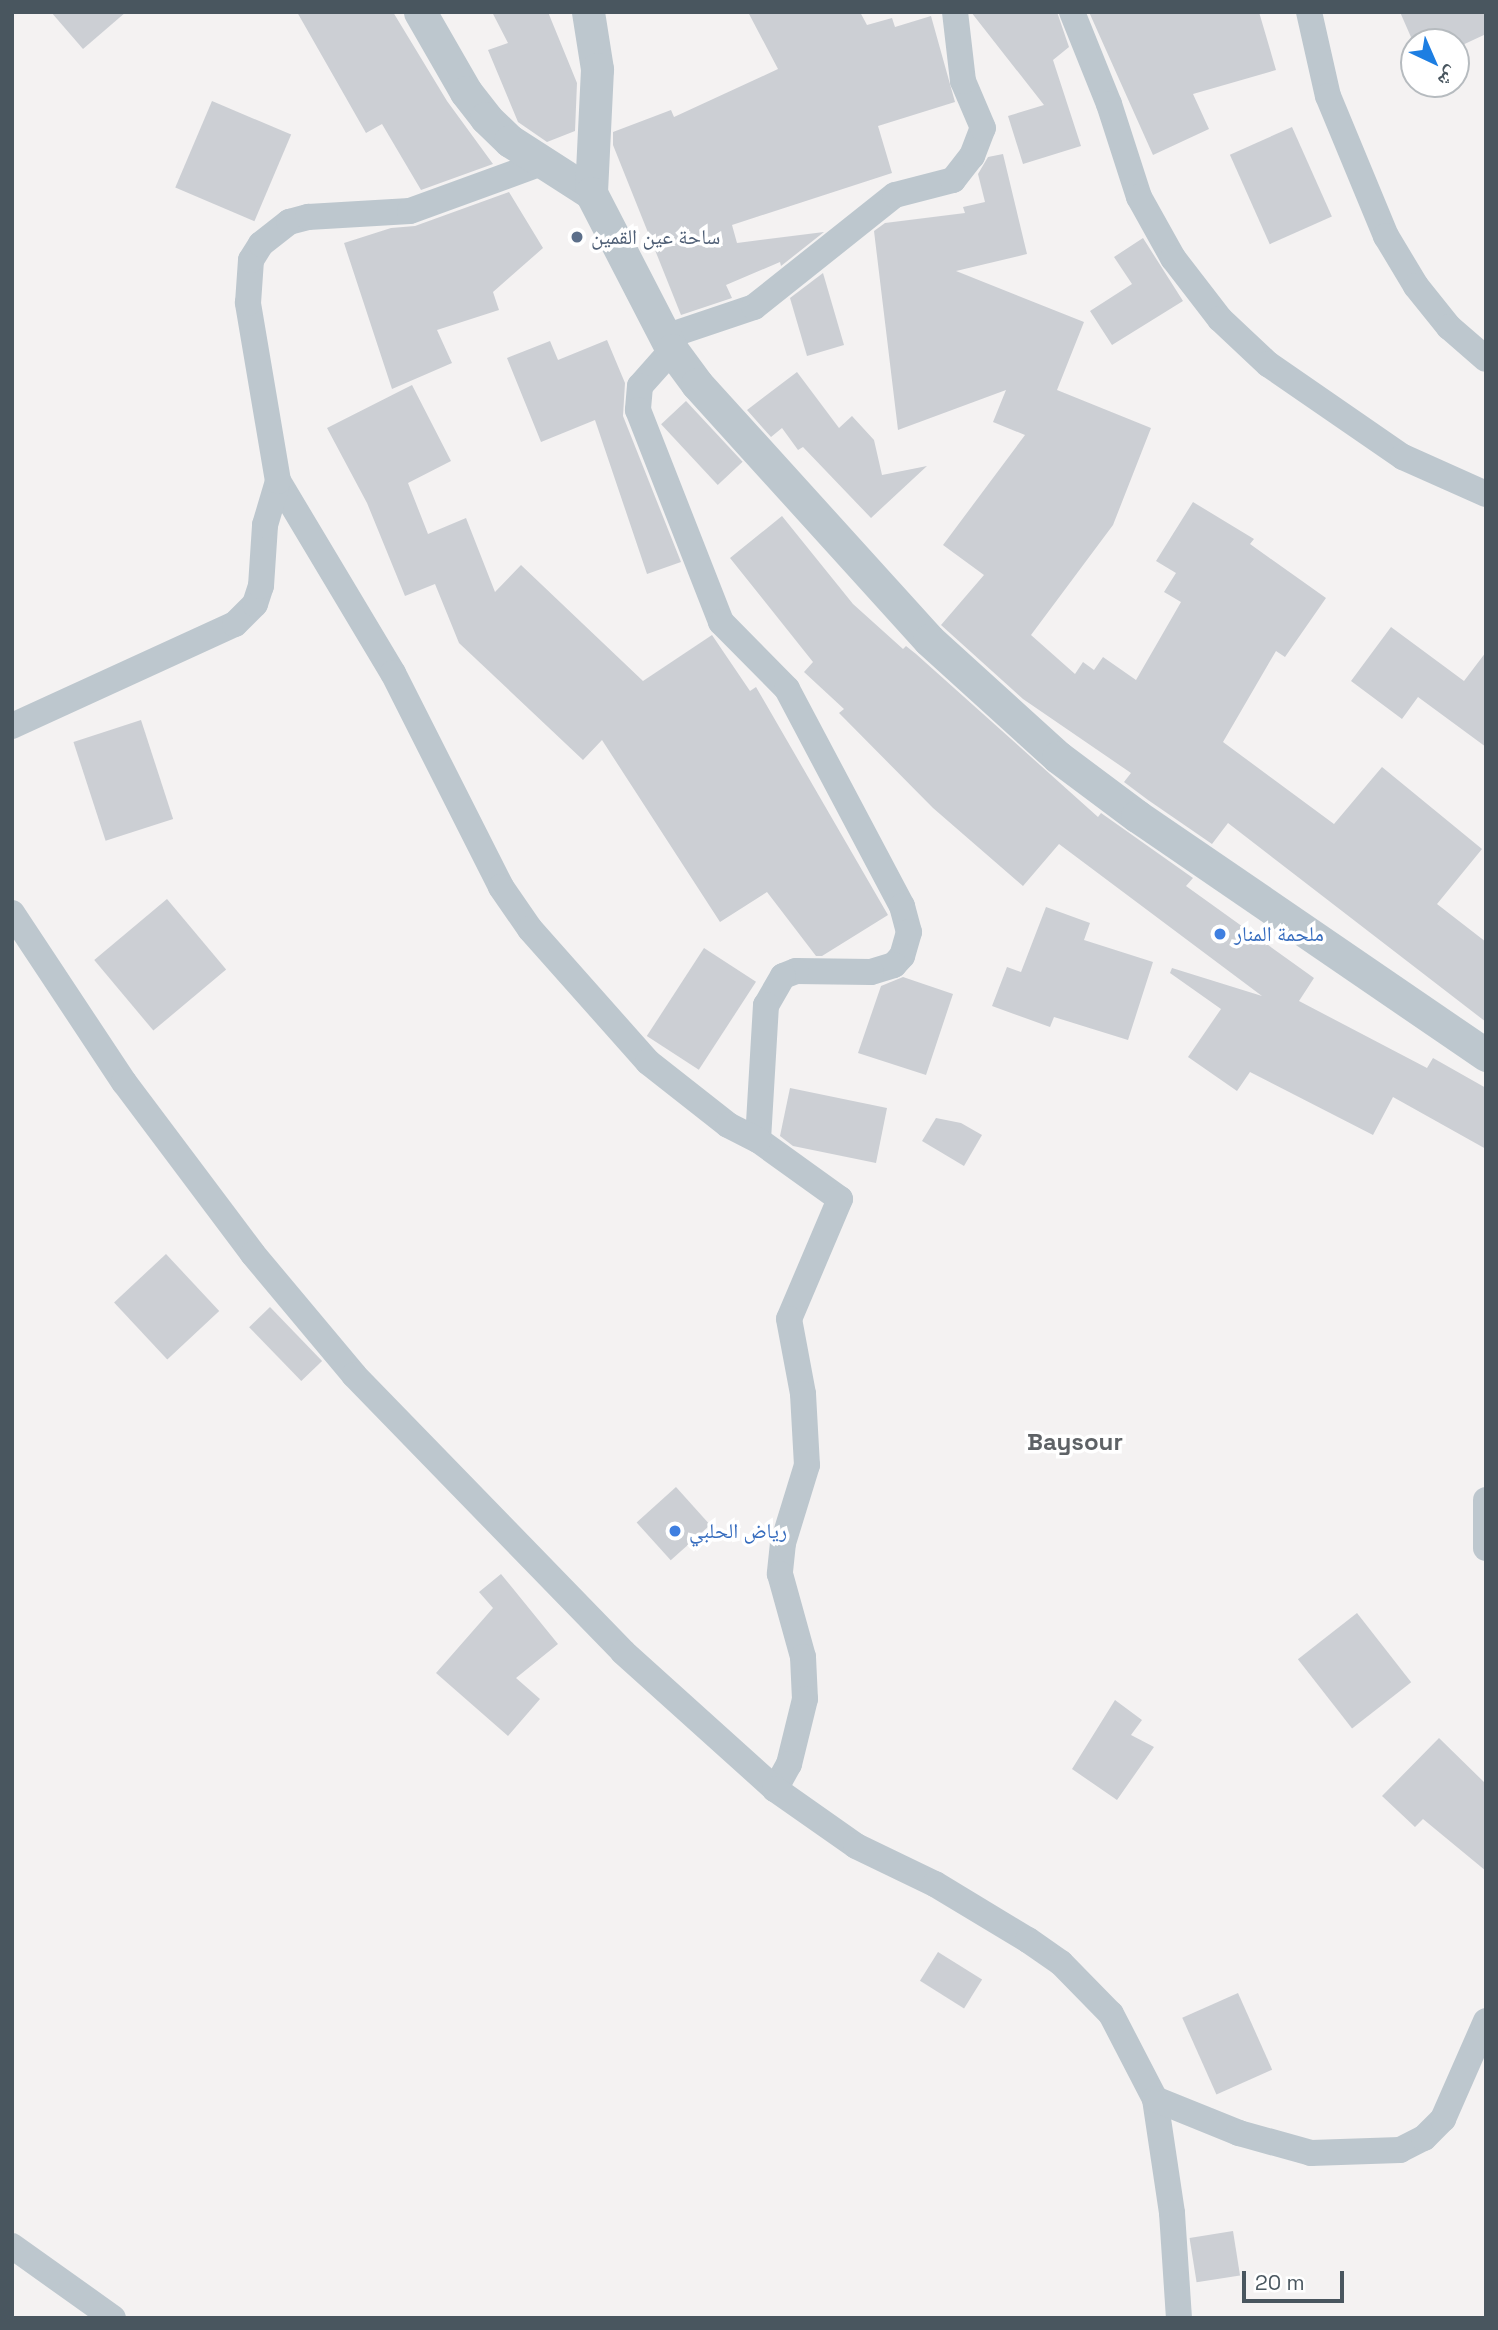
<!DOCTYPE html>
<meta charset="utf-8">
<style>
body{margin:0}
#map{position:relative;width:1498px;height:2330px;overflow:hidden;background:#f4f2f2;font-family:"Space Grotesk","Noto Naskh Arabic",sans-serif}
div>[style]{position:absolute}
.building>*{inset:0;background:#cccfd4;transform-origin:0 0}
.minor>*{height:26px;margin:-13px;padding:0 13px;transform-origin:13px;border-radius:13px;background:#bdc7ce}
.tertiary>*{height:33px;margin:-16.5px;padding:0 16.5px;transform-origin:16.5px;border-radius:16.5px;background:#bdc7ce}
.dots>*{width:19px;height:19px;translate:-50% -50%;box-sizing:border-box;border:4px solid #fff;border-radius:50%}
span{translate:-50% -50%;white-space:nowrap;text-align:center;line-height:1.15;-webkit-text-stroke:7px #fff;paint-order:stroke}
.service-label{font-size:21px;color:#4e5e75}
.left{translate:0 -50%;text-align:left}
.shop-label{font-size:21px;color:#366cbe}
.quarter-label{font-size:24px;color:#5e6266;font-weight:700}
.frame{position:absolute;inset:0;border:14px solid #49565f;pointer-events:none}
.north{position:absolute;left:1400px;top:28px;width:70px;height:70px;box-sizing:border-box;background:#fff;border:2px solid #b6bbbf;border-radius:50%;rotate:136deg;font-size:19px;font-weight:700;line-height:28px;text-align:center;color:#49565f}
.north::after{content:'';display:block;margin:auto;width:24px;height:32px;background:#1d7ee2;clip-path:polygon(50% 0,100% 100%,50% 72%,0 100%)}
.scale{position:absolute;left:1242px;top:2271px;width:102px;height:32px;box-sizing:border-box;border:4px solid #49565f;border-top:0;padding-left:9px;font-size:21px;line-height:24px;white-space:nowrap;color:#49565f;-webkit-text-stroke:5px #fff;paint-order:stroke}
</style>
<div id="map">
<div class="building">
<div style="clip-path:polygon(51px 12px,126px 12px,83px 49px)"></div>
<div style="clip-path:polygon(297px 12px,393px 12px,447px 101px,493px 164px,421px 190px,382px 124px,366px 133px)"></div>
<div style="clip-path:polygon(492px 12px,548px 12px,577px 83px,575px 131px,547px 142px,518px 122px,488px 50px,508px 43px)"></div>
<div style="clip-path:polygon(748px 12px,860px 12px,867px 25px,892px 18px,895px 27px,931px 16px,955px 102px,878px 126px,892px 173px,732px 225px,737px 243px,824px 232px,781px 266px,780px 262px,726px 285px,732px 298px,681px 315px,613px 145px,613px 132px,671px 110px,674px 117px,778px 69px)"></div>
<div style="clip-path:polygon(971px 12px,1057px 12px,1069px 47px,1053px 60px,1081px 146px,1023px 164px,1008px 116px,1044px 105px)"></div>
<div style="clip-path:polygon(1089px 12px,1259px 12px,1276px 70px,1193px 94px,1209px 129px,1153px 155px)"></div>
<div style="clip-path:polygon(1400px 12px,1486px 12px,1486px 34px,1456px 48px,1456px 42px,1414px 44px)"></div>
<div style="left:212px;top:101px;width:86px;height:94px;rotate:23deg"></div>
<div style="left:1292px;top:127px;width:98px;height:68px;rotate:66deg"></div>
<div style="clip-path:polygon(1003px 154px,1027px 254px,956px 271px,1084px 322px,1057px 390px,1151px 428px,1113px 525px,1031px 635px,1075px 674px,1083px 662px,1094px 670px,1103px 657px,1136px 680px,1181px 602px,1164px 592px,1176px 573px,1156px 561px,1193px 502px,1254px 539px,1250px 544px,1326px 598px,1285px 657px,1276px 651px,1223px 742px,1334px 824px,1382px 767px,1482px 849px,1437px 904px,1486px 942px,1486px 1022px,1228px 823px,1212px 844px,1148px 800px,1124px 782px,1131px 773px,1023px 699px,941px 625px,984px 575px,943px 545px,1025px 435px,993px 422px,1006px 390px,898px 430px,874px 231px,885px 223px,965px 213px,963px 207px,985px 202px,978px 174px,988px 157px)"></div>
<div style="clip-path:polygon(509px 192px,543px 248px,493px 292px,499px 310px,437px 330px,452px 363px,392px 389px,344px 243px,391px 228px,415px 226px)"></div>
<div style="clip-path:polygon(1143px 238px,1183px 301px,1112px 345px,1090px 311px,1132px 284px,1114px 257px)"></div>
<div style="clip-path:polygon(823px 273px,844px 345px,807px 356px,790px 298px)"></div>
<div style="clip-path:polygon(607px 340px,625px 383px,623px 416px,681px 562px,647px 574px,595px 420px,541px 442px,507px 358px,550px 341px,558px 360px)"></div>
<div style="clip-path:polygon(797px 372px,839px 428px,852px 416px,874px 440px,882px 475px,927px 466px,871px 518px,803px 447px,798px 450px,782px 428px,771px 437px,747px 410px)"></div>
<div style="clip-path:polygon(412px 385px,451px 461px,408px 483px,428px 534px,466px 518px,495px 592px,521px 565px,643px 681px,712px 635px,750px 691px,756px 687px,888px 915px,822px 956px,816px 956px,767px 892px,720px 922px,602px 740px,583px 760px,459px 643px,435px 584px,405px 596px,367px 503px,327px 428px)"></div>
<div style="left:686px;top:401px;width:83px;height:34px;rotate:47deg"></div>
<div style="clip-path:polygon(782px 516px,853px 604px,903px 649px,906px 646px,916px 654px,1098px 817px,1101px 813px,1193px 878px,1186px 886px,1314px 978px,1299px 1001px,1427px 1068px,1433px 1058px,1486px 1088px,1486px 1149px,1393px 1097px,1373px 1135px,1250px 1072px,1237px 1091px,1188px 1057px,1221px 1009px,1170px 973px,1172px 968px,1262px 996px,1059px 844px,1023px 886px,933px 808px,839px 713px,844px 709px,804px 672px,813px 662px,730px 558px)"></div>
<div style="clip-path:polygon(1391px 627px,1464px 681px,1486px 652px,1486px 747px,1418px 697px,1402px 719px,1351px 681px)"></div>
<div style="left:141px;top:720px;width:104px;height:71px;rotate:72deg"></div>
<div style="left:167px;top:899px;width:92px;height:95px;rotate:50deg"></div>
<div style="clip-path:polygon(1046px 907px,1090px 923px,1084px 940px,1153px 962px,1128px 1040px,1054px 1017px,1050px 1027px,992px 1006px,1007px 967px,1021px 972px)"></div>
<div style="left:704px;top:948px;width:62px;height:105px;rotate:33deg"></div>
<div style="clip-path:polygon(903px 977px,953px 994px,926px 1075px,858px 1053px,881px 986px)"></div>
<div style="clip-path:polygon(790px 1088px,887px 1108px,876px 1163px,793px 1146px,780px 1136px)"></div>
<div style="clip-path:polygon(936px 1118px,961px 1123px,982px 1135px,964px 1166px,922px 1141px)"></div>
<div style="left:166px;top:1254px;width:78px;height:71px;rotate:47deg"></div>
<div style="left:270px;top:1307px;width:75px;height:29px;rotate:46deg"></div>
<div style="left:676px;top:1487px;width:51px;height:53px;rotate:48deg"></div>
<div style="clip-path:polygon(501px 1574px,558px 1644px,516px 1678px,540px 1699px,508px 1736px,436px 1673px,493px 1608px,479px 1592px)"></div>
<div style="left:1357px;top:1613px;width:88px;height:75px;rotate:52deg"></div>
<div style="clip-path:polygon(1115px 1700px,1142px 1720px,1131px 1735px,1154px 1747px,1117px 1800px,1072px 1769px)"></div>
<div style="clip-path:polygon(1439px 1738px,1486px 1784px,1486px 1871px,1423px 1819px,1415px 1827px,1382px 1796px)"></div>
<div style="left:938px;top:1952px;width:52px;height:34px;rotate:32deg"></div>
<div style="left:1238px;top:1993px;width:84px;height:61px;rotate:66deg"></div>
<div style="left:1233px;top:2231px;width:45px;height:44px;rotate:81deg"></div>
</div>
<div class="minor">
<div style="left:1072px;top:12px;width:99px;rotate:68.1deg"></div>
<div style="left:1109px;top:104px;width:98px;rotate:72.1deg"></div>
<div style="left:1139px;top:197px;width:70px;rotate:60.9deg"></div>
<div style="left:1173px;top:258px;width:77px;rotate:52.4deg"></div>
<div style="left:1220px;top:319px;width:66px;rotate:43.2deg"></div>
<div style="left:1268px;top:364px;width:164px;rotate:34.6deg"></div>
<div style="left:1403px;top:457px;width:91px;rotate:24deg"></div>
<div style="left:1309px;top:12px;width:86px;rotate:77.3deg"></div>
<div style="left:1328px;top:96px;width:152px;rotate:67.5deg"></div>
<div style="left:1386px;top:236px;width:58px;rotate:59deg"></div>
<div style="left:1416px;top:286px;width:53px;rotate:51.2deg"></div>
<div style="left:1449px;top:327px;width:49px;rotate:40.9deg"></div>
<div style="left:665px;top:337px;width:94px;rotate:-18.6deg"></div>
<div style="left:754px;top:307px;width:180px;rotate:-38.5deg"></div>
<div style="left:895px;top:195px;width:60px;rotate:-14.5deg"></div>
<div style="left:953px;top:180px;width:31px;rotate:-52deg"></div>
<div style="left:972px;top:156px;width:30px;rotate:-69deg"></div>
<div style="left:983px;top:128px;width:51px;rotate:-113.1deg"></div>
<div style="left:963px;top:81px;width:69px;rotate:-96.6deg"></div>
<div style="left:672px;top:350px;width:48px;rotate:131.6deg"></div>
<div style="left:640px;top:386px;width:24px;rotate:95deg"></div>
<div style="left:638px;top:410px;width:228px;rotate:68.6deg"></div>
<div style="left:721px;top:622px;width:94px;rotate:45.4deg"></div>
<div style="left:787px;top:689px;width:246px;rotate:62.1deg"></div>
<div style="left:902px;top:906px;width:27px;rotate:75deg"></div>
<div style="left:909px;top:932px;width:25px;rotate:106deg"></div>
<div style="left:902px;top:956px;width:12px;rotate:132deg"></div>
<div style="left:894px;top:965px;width:24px;rotate:163deg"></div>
<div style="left:871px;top:972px;width:75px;rotate:-179.2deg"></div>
<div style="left:796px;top:971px;width:14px;rotate:159deg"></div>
<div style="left:783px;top:976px;width:34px;rotate:120deg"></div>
<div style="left:766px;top:1005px;width:135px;rotate:93.4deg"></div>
<div style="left:758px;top:1140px;width:101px;rotate:35.7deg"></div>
<div style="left:840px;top:1199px;width:130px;rotate:113deg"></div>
<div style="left:789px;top:1319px;width:76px;rotate:79.4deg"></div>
<div style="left:803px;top:1394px;width:71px;rotate:86.8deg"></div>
<div style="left:807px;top:1465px;width:82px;rotate:107.1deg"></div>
<div style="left:783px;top:1543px;width:31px;rotate:96deg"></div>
<div style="left:780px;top:1574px;width:86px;rotate:74.5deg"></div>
<div style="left:803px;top:1657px;width:42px;rotate:87.3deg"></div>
<div style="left:805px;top:1699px;width:67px;rotate:103.8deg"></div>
<div style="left:789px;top:1764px;width:29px;rotate:119deg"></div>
<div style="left:278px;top:481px;width:224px;rotate:59.1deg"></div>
<div style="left:393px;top:673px;width:240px;rotate:63.2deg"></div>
<div style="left:501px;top:887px;width:51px;rotate:55.4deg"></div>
<div style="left:530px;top:929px;width:178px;rotate:48.4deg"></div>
<div style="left:648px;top:1062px;width:102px;rotate:38.2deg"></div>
<div style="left:728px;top:1125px;width:34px;rotate:27deg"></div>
<div style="left:12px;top:726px;width:245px;rotate:-24.6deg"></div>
<div style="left:235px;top:624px;width:28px;rotate:-45deg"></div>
<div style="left:255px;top:604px;width:19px;rotate:-72deg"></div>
<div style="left:261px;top:586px;width:61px;rotate:-86.2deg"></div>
<div style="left:265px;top:525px;width:46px;rotate:-73.5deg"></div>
<div style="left:278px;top:481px;width:181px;rotate:-99.6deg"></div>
<div style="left:248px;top:303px;width:43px;rotate:-86deg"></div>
<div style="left:251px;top:260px;width:19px;rotate:-58deg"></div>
<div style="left:261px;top:244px;width:36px;rotate:-38deg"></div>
<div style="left:289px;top:222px;width:20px;rotate:-15deg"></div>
<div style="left:308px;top:217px;width:102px;rotate:-3.4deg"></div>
<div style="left:410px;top:211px;width:140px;rotate:-20deg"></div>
<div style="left:12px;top:913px;width:203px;rotate:56.5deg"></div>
<div style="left:124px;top:1082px;width:215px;rotate:53.1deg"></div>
<div style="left:253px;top:1254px;width:158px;rotate:50.1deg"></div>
<div style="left:354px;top:1375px;width:386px;rotate:45.8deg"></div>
<div style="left:623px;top:1652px;width:205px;rotate:42deg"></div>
<div style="left:775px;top:1789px;width:99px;rotate:35.1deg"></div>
<div style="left:856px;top:1846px;width:88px;rotate:25.7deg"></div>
<div style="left:935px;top:1884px;width:109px;rotate:31.1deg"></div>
<div style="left:1028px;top:1940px;width:40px;rotate:34.9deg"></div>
<div style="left:1061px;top:1963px;width:71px;rotate:45.6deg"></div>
<div style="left:1111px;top:2014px;width:96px;rotate:62.6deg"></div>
<div style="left:1155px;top:2099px;width:115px;rotate:81.5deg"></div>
<div style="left:1172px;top:2213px;width:105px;rotate:86.2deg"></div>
<div style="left:1486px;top:1500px;width:48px;rotate:90deg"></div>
<div style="left:1155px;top:2099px;width:91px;rotate:22deg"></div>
<div style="left:1239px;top:2133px;width:75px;rotate:15.5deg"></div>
<div style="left:1311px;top:2153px;width:89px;rotate:-1.9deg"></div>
<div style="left:1400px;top:2150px;width:27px;rotate:-27deg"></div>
<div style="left:1424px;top:2138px;width:27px;rotate:-45deg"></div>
<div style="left:1443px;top:2119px;width:107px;rotate:-66.3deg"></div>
<div style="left:12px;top:2246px;width:124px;rotate:35.5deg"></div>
</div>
<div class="tertiary">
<div style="left:420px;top:12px;width:92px;rotate:60.1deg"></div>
<div style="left:466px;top:92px;width:33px;rotate:52deg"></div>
<div style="left:486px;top:118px;width:33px;rotate:44deg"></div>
<div style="left:510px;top:141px;width:96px;rotate:32.7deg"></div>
<div style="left:588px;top:12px;width:58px;rotate:81deg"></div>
<div style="left:597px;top:69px;width:124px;rotate:92.8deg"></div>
<div style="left:591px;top:193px;width:177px;rotate:62.7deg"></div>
<div style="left:672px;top:350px;width:42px;rotate:53.7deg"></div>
<div style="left:697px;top:384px;width:345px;rotate:47.8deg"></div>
<div style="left:929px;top:640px;width:174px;rotate:42.2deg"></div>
<div style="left:1058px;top:757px;width:99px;rotate:36.8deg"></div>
<div style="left:1137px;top:816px;width:423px;rotate:34.4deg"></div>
</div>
<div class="dots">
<div style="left:577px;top:237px;background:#5c6f8a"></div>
<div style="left:1220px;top:934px;background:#3f7fe0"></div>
<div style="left:675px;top:1531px;background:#3f7fe0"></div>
</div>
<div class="service-label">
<span class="left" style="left:591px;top:237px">ساحة عين القمين</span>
</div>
<div class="shop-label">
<span class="left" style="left:1234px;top:934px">ملحمة المنار</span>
<span class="left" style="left:689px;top:1531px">رياض الحلبي</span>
</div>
<div class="quarter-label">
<span style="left:1075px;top:1442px">Baysour</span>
</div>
<div class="frame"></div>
<div class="north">ش</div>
<div class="scale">20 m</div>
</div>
